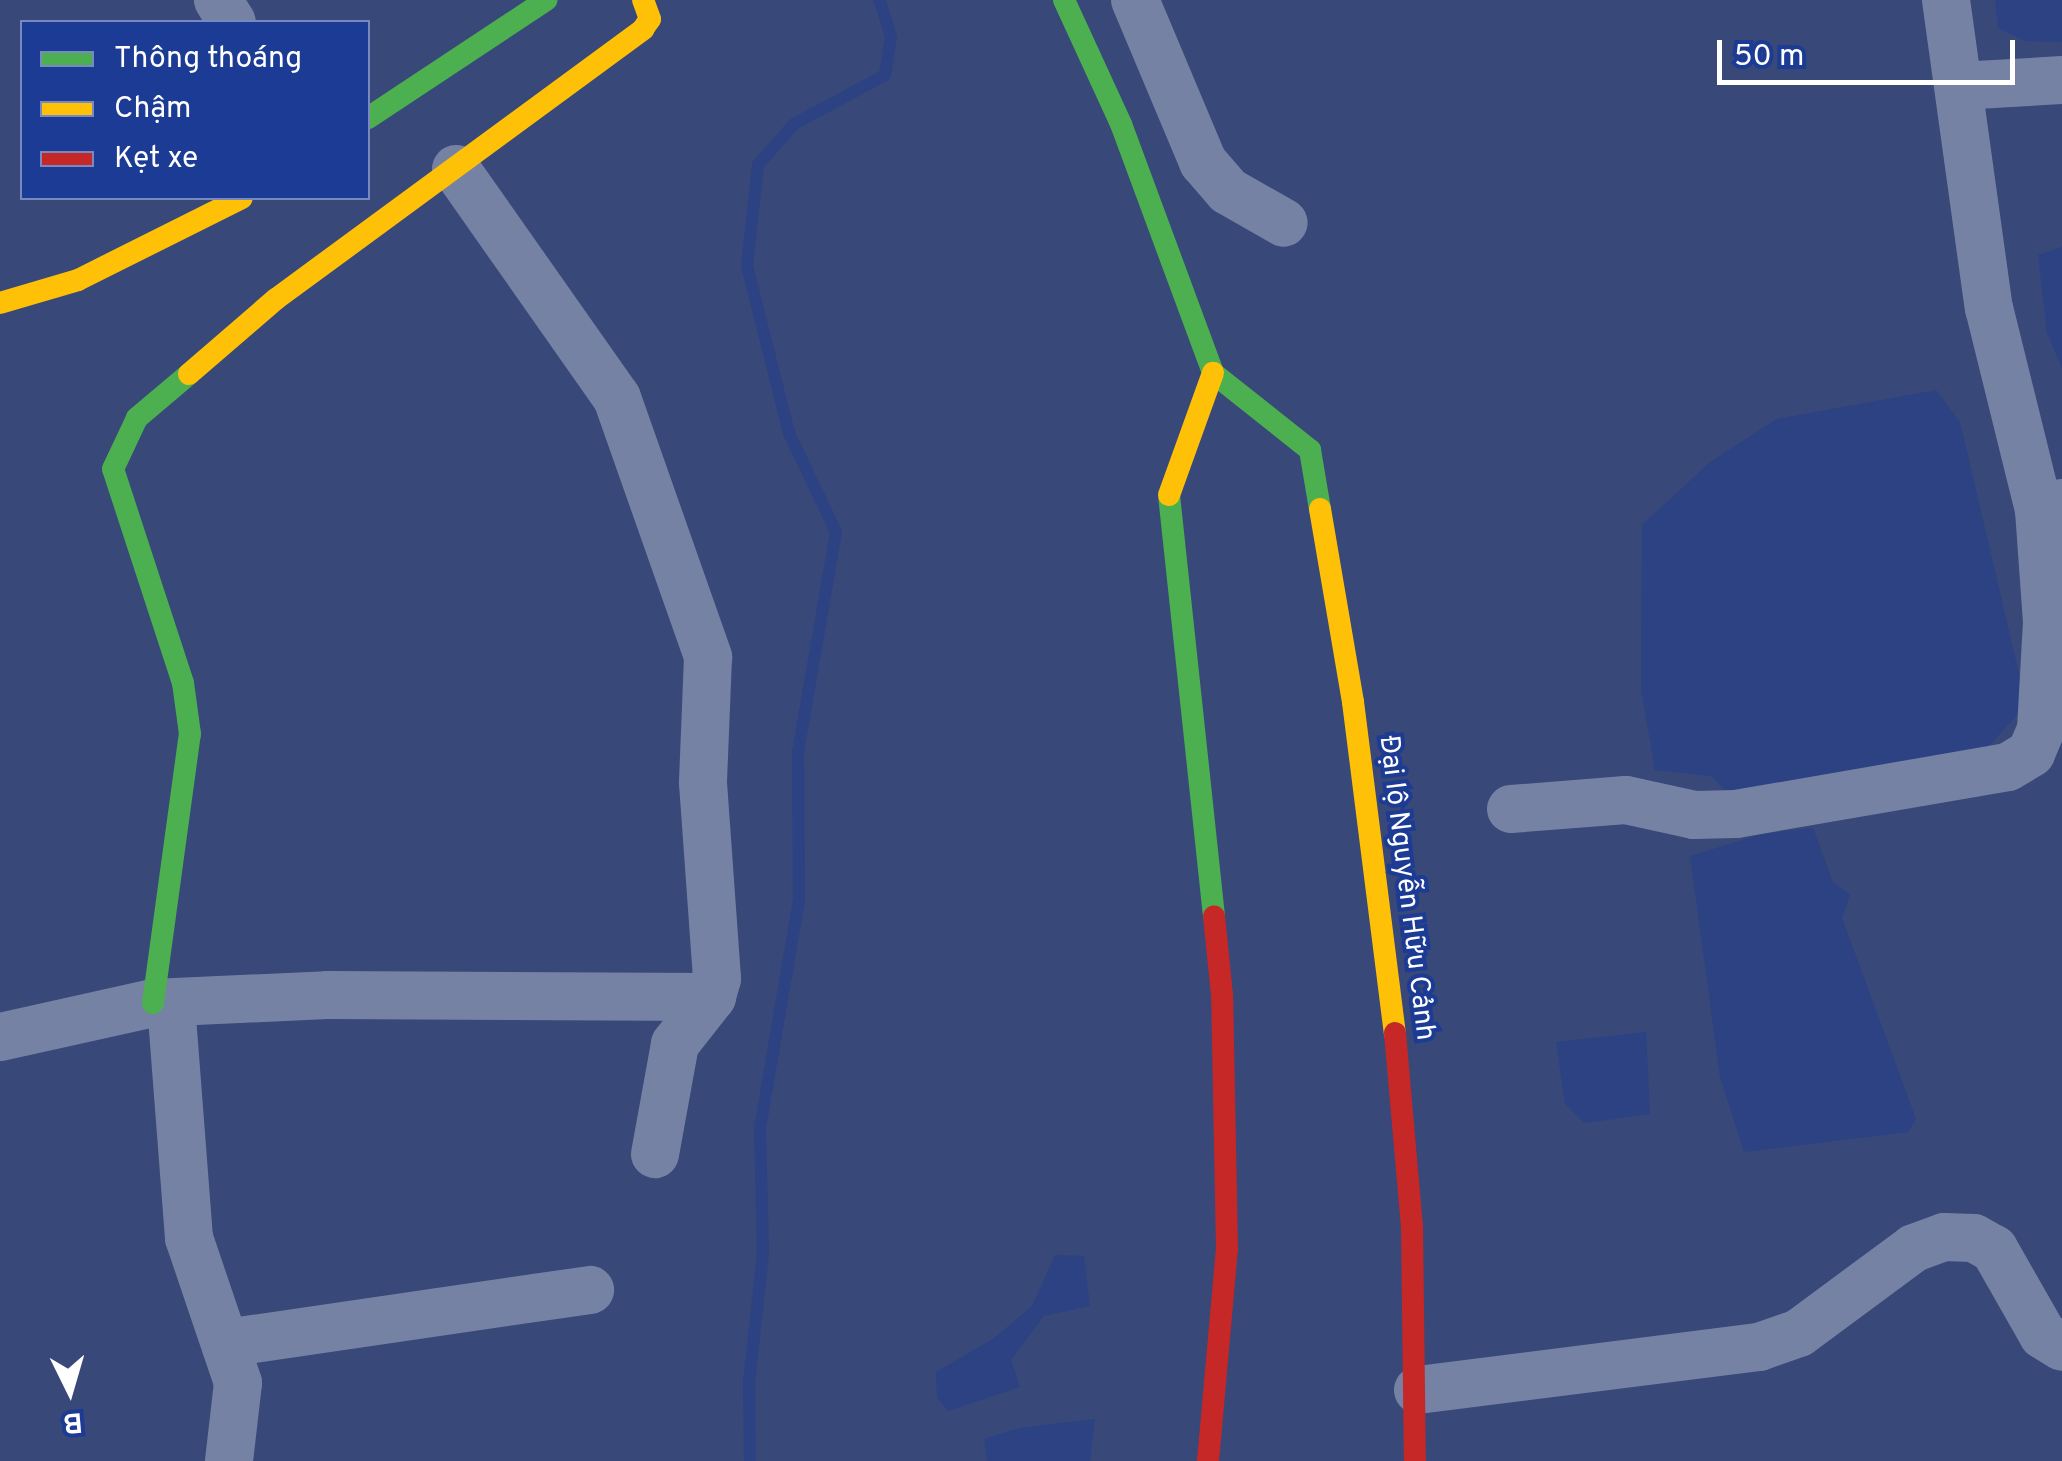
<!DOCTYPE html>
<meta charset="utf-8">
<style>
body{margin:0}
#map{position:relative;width:2062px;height:1461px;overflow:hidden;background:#374879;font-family:Overpass,sans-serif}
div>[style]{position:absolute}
.water>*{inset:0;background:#2c4283}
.stream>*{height:12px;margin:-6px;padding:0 6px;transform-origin:6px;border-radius:6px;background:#2c4283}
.street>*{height:48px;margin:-24px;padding:0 24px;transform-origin:24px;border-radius:24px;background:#7682a4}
.fast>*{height:22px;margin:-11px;padding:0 11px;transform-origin:11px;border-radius:11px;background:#4caf50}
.slow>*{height:22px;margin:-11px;padding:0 11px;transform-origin:11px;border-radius:11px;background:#ffc107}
.jam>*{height:22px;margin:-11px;padding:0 11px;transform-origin:11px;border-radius:11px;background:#c62828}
span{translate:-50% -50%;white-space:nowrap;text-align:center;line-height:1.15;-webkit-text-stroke:8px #1c3b94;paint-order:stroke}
.street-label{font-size:28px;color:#fff}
.legend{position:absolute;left:20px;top:20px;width:350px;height:180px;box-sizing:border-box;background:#1c3b94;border:2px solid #7789bf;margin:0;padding:12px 18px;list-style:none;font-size:30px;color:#fff}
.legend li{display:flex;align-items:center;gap:20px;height:50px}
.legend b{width:50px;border:2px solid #7789bf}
.north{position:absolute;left:20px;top:1341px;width:100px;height:100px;-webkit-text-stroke:8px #1c3b94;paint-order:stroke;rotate:175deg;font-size:28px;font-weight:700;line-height:40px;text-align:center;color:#fff}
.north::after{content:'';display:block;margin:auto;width:35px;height:45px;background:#fff;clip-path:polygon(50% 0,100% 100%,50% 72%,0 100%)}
.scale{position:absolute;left:1717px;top:40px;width:298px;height:45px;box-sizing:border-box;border:5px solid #fff;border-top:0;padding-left:12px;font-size:30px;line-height:35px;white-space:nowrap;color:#fff;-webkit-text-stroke:8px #1c3b94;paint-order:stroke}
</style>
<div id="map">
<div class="water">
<div style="clip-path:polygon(1995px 0,2062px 0,2062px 42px,2025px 41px,1998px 28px)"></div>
<div style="clip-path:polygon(2062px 247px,2062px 368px,2047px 333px,2038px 255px)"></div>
<div style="clip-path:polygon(1936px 390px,1960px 422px,2021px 682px,2019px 713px,1987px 748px,1731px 796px,1711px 776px,1655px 770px,1641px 689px,1642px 525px,1710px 462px,1777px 419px)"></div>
<div style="clip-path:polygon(1813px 828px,1833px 882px,1850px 895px,1842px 918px,1916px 1119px,1908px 1132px,1744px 1152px,1720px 1077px,1690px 856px,1762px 834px)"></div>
<div style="clip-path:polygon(1646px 1032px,1650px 1114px,1584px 1123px,1565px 1104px,1556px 1042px)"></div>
<div style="clip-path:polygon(1055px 1255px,1084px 1256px,1090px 1306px,1044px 1316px,1011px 1360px,1020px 1387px,948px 1411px,937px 1398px,936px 1372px,993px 1339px,1032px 1306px)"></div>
<div style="clip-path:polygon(1095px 1419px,1090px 1461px,987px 1461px,984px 1439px,1019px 1428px)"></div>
</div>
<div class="stream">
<div style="left:750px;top:1461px;width:79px;rotate:-90.7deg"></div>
<div style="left:749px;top:1382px;width:130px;rotate:-83.8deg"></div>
<div style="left:763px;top:1253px;width:125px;rotate:-91.4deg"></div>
<div style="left:760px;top:1128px;width:232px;rotate:-80.3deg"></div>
<div style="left:799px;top:899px;width:147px;rotate:-90.4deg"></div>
<div style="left:798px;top:752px;width:223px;rotate:-80.2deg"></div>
<div style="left:836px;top:532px;width:110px;rotate:-115.4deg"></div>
<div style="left:789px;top:433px;width:172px;rotate:-104.1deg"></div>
<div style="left:747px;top:266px;width:102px;rotate:-83.8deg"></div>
<div style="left:758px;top:165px;width:55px;rotate:-48.7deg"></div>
<div style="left:794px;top:124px;width:103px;rotate:-28.3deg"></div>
<div style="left:885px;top:75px;width:38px;rotate:-81deg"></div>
<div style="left:891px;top:37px;width:39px;rotate:-107deg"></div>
</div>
<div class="street">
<div style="left:218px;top:0;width:26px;rotate:58deg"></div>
<div style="left:1135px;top:0;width:176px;rotate:67.2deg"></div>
<div style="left:1203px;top:162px;width:38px;rotate:49deg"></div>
<div style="left:1228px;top:191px;width:64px;rotate:29.7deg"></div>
<div style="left:1946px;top:0;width:311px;rotate:82.1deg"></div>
<div style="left:1989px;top:308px;width:208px;rotate:76.1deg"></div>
<div style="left:2039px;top:510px;width:24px;rotate:-17deg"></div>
<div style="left:1959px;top:86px;width:103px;rotate:-3.3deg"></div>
<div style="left:456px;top:169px;width:280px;rotate:54.9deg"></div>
<div style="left:617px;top:398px;width:275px;rotate:70.6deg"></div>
<div style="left:708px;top:657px;width:126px;rotate:92.3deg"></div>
<div style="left:703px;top:783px;width:196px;rotate:85.9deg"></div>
<div style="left:717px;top:979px;width:19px;rotate:106deg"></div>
<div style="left:712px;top:997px;width:60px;rotate:128.2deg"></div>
<div style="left:675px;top:1044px;width:112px;rotate:100.3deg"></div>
<div style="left:1511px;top:809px;width:115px;rotate:-4.5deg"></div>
<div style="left:1626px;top:800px;width:70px;rotate:12.4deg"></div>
<div style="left:1694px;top:815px;width:42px;rotate:-1.4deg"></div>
<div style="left:1736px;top:814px;width:276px;rotate:-9.8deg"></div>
<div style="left:2008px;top:767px;width:27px;rotate:-31deg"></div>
<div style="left:2031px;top:753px;width:26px;rotate:-67deg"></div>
<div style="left:2041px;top:729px;width:107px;rotate:-86.8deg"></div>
<div style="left:2047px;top:622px;width:112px;rotate:-94.1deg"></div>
<div style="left:171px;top:1004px;width:235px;rotate:85.6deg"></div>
<div style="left:189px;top:1238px;width:153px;rotate:71.3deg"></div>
<div style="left:238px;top:1383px;width:79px;rotate:96.6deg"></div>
<div style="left:0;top:1037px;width:157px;rotate:-12.5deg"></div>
<div style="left:153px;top:1003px;width:174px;rotate:-2.6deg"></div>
<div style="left:327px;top:995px;width:385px;rotate:0.3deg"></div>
<div style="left:226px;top:1343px;width:368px;rotate:-8.3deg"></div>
<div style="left:1418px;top:1390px;width:344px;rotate:-7.2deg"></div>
<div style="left:1759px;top:1347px;width:42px;rotate:-19.3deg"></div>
<div style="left:1799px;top:1333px;width:143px;rotate:-36.5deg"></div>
<div style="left:1914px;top:1248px;width:32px;rotate:-20deg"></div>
<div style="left:1944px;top:1237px;width:30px;rotate:2deg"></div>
<div style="left:1974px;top:1238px;width:23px;rotate:29deg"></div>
<div style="left:1994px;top:1249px;width:99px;rotate:60.3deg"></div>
<div style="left:2043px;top:1335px;width:22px;rotate:32deg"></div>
</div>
<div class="fast">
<div style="left:1064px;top:0;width:136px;rotate:65.3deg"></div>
<div style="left:1121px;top:124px;width:265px;rotate:69.7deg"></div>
<div style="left:1213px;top:373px;width:124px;rotate:38.4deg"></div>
<div style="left:1310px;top:450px;width:60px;rotate:80.4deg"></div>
<div style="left:368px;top:118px;width:214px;rotate:-33.5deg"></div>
<div style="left:1169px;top:495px;width:423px;rotate:83.9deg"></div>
<div style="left:153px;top:1003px;width:272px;rotate:-82.2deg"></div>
<div style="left:190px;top:734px;width:51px;rotate:-97.8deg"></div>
<div style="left:183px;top:683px;width:225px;rotate:-108.1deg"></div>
<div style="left:113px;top:469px;width:56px;rotate:-64.8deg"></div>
<div style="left:137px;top:418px;width:68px;rotate:-40.2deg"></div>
</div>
<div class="slow">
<div style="left:0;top:303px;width:81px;rotate:-16.4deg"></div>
<div style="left:78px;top:280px;width:183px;rotate:-26.6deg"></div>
<div style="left:189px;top:374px;width:115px;rotate:-40.8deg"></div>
<div style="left:276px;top:299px;width:456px;rotate:-36.3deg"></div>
<div style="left:643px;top:29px;width:12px;rotate:-55deg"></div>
<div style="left:650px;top:19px;width:20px;rotate:-110deg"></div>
<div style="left:1169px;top:495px;width:130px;rotate:-70.2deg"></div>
<div style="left:1320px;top:509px;width:196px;rotate:80.3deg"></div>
<div style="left:1353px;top:702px;width:334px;rotate:82.8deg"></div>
</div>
<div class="jam">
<div style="left:1395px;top:1033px;width:194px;rotate:85deg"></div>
<div style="left:1412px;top:1226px;width:235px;rotate:89.3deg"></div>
<div style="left:1208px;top:1461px;width:212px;rotate:-84.9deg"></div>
<div style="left:1227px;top:1250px;width:255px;rotate:-91.1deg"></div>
<div style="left:1222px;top:995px;width:79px;rotate:-95.8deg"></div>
</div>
<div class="street-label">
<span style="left:1406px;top:888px;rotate:83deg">Đại lộ Nguyễn Hữu Cảnh</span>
</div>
<ul class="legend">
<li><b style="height:12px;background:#4caf50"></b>Thông thoáng</li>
<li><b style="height:12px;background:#ffc107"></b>Chậm</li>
<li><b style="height:12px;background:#c62828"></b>Kẹt xe</li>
</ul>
<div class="north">B</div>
<div class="scale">50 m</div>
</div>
